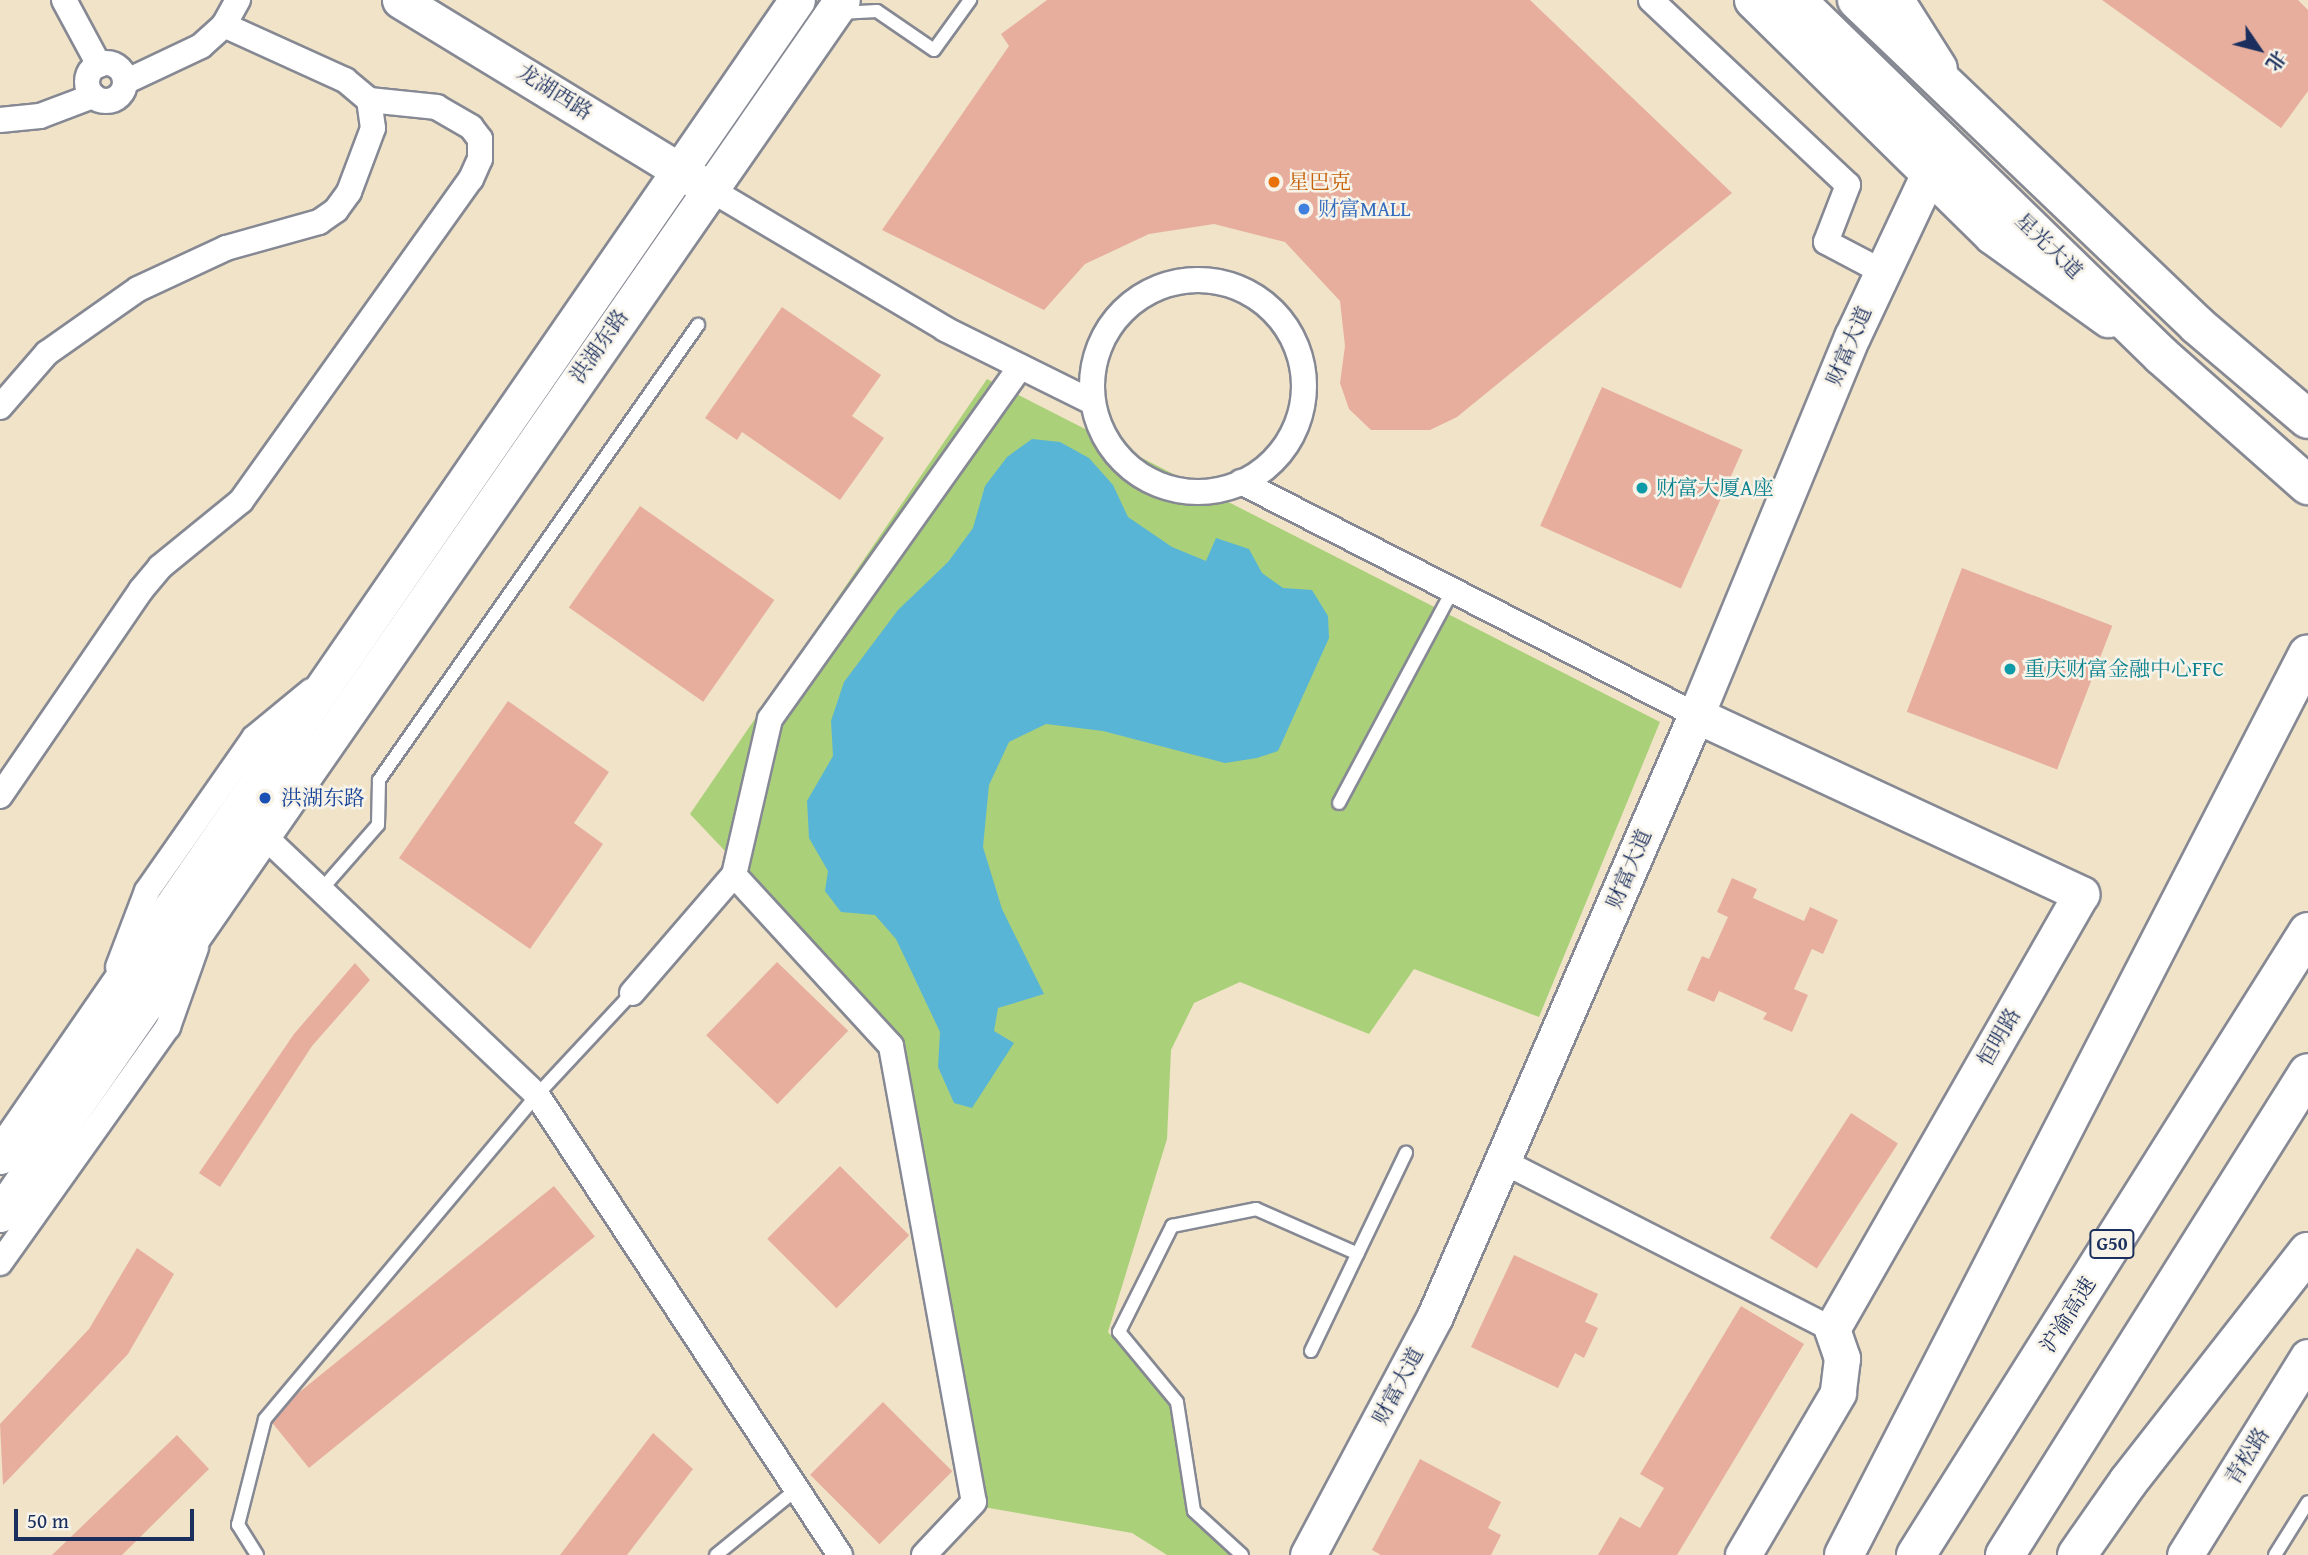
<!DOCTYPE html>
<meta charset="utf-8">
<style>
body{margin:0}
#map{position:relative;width:2308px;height:1555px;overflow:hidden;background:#f0e3c8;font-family:"Gentium Book Plus","Noto Serif SC",serif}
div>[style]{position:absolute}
.green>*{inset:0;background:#abd07a}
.water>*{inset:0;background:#58b5d6}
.building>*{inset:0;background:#e7ae9e;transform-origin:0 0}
.roads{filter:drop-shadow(2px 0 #868993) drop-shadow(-2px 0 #868993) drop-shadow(0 2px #868993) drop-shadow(0 -2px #868993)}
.lane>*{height:12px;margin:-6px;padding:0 6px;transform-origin:6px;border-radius:6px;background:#fff}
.street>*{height:24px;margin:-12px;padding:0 12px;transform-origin:12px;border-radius:12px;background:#fff}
.street>.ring{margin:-12px;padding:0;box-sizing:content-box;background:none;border:24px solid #fff;border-radius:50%}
.secondary>*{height:35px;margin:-17.5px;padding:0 17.5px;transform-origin:17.5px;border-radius:17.5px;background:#fff}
.primary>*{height:38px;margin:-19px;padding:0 19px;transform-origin:19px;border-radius:19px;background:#fff}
.highway>*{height:38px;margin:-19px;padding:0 19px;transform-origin:19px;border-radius:19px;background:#fff}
.dots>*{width:19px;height:19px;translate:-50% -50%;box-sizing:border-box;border:4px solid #f7f3e8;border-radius:50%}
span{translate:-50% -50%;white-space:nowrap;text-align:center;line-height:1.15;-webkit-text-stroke:5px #f7f3e8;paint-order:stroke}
.shield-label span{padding:2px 5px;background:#f7f3e8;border:2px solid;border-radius:5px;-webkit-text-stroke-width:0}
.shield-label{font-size:19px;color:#1b2f5e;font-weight:700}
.street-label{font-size:21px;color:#1b2f5e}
.food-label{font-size:21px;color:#c56008}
.left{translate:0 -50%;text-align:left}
.shop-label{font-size:21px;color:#366cbe}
.culture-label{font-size:21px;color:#0d838f}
.transit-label{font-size:21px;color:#164399}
.north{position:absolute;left:2224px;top:14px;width:70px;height:70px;-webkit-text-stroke:5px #f7f3e8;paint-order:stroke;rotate:125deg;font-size:19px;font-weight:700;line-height:28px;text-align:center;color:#1b2f5e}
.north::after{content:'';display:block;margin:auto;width:24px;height:32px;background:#1b2f5e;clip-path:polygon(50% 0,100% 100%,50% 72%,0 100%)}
.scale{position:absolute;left:14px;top:1509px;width:180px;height:32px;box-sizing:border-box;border:4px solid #1b2f5e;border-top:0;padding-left:9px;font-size:21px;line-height:24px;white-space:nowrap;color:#1b2f5e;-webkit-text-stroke:5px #f7f3e8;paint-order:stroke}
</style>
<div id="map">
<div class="green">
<div style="clip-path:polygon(987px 379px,1660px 722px,1539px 1017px,1414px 969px,1369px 1034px,1240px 982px,1194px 1003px,1171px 1050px,1167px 1139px,1108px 1332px,1171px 1407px,1189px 1518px,1231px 1555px,1167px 1555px,1132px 1533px,983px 1507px,903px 1039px,690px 814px)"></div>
</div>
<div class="water">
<div style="clip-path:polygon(1032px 439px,1060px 442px,1089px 458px,1113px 485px,1128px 517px,1172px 547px,1206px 561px,1216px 538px,1249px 549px,1262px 573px,1283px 588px,1312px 590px,1328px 616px,1329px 638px,1278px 751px,1257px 758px,1225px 763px,1103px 731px,1046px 724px,1009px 742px,989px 785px,983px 847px,1002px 909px,1044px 994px,998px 1008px,994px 1031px,1014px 1043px,972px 1108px,954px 1103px,938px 1067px,940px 1032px,896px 939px,875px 915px,841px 912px,825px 891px,828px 871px,809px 838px,807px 801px,833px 756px,831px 721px,844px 682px,898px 610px,948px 562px,973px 528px,985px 486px,1007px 457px)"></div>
</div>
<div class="building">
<div style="clip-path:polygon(1047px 0,1530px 0,1732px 193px,1457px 417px,1430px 430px,1371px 430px,1349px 409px,1340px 383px,1345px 346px,1340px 301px,1285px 242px,1214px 224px,1149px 234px,1085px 264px,1044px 310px,882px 230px,1009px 46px,1001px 34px)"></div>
<div style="clip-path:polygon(2102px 0,2298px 0,2308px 10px,2308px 91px,2281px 128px)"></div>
<div style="clip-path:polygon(782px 307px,881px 375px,852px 416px,884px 438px,840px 500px,742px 432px,737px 440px,705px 418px)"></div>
<div style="left:1602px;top:387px;width:154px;height:152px;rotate:24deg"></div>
<div style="left:640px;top:506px;width:164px;height:124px;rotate:35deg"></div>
<div style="left:1962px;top:568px;width:161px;height:154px;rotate:21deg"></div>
<div style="clip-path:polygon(508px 701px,609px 772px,574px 823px,603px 844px,530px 949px,399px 858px)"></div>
<div style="clip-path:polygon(1732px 878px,1757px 889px,1753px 898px,1804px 921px,1810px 907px,1838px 920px,1823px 954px,1812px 949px,1794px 989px,1808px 995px,1792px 1032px,1763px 1019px,1767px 1013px,1719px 991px,1714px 1002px,1687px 990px,1702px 956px,1709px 959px,1728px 917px,1717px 912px)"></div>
<div style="left:777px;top:962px;width:99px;height:102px;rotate:44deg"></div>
<div style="clip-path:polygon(355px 963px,370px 980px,312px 1046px,220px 1187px,199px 1173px,294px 1034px)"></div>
<div style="left:1851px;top:1113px;width:56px;height:149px;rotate:33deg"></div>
<div style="left:840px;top:1166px;width:98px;height:103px;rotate:45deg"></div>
<div style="left:554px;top:1186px;width:65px;height:368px;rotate:51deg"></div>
<div style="clip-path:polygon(137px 1248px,174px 1274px,128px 1354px,3px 1485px,0 1424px,89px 1329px)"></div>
<div style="clip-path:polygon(1514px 1255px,1598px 1294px,1585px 1322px,1598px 1328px,1584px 1358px,1575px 1353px,1558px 1388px,1471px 1347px)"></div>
<div style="clip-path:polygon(1741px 1306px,1804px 1344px,1677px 1555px,1598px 1555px,1620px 1517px,1640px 1528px,1664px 1488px,1640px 1474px)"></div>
<div style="left:883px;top:1402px;width:98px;height:103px;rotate:45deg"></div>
<div style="clip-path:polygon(653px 1433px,693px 1469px,627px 1555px,560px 1555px)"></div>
<div style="clip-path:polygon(177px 1435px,209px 1469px,122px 1555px,52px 1555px)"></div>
<div style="clip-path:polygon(1420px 1459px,1501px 1502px,1488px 1528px,1501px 1535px,1491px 1555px,1381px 1555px,1372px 1550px)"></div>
</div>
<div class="roads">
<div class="lane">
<div style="left:840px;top:13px;width:37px;rotate:-3deg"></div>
<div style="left:877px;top:11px;width:69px;rotate:34.4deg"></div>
<div style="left:934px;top:50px;width:62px;rotate:-54.2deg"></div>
<div style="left:1339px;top:803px;width:238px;rotate:-61.9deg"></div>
<div style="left:321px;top:890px;width:86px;rotate:-48.8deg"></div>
<div style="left:378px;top:825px;width:45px;rotate:-88.7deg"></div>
<div style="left:379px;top:780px;width:556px;rotate:-54.97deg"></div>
<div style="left:1311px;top:1351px;width:220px;rotate:-64.4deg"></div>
<div style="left:257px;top:1555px;width:36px;rotate:-122deg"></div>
<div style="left:238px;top:1525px;width:109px;rotate:-75.7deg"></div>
<div style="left:265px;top:1419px;width:423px;rotate:-50deg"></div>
<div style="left:537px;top:1095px;width:139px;rotate:-47deg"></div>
<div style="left:716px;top:1555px;width:104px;rotate:-39.2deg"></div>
<div style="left:1242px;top:1555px;width:65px;rotate:-137.5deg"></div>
<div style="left:1194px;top:1511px;width:110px;rotate:-98.9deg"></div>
<div style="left:1177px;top:1402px;width:91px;rotate:-129.6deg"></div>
<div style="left:1119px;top:1332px;width:119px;rotate:-63.4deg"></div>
<div style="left:1172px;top:1226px;width:86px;rotate:-11.4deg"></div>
<div style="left:1256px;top:1209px;width:111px;rotate:23.8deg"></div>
<div style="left:2275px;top:1555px;width:62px;rotate:-58.1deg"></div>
</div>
<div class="street">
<div style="left:64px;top:0;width:74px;rotate:61.7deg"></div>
<div style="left:1651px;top:0;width:270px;rotate:43.2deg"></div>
<div style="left:1848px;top:185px;width:61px;rotate:111.1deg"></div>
<div style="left:1826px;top:242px;width:62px;rotate:27.8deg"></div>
<div class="ring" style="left:87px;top:63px;width:14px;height:14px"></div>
<div style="left:125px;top:82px;width:84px;rotate:-25.3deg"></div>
<div style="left:201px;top:46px;width:31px;rotate:-42deg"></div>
<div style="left:224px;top:25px;width:29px;rotate:-61deg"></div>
<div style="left:0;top:120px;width:40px;rotate:-5.7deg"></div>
<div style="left:40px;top:116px;width:57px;rotate:-20.7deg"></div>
<div style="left:708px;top:188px;width:276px;rotate:30.7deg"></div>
<div style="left:945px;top:329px;width:164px;rotate:26.4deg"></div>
<div class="ring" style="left:1092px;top:280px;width:188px;height:188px"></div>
<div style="left:0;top:407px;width:72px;rotate:-49deg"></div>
<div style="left:47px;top:353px;width:111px;rotate:-35.1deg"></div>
<div style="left:138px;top:289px;width:97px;rotate:-25deg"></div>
<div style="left:226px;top:248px;width:97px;rotate:-15.6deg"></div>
<div style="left:319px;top:222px;width:21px;rotate:-35deg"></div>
<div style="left:336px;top:210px;width:22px;rotate:-54deg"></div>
<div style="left:349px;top:192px;width:68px;rotate:-69.4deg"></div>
<div style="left:373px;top:128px;width:28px;rotate:-98deg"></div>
<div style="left:369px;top:100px;width:31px;rotate:-140deg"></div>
<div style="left:345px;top:80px;width:133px;rotate:-155.6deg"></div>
<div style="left:1241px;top:482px;width:511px;rotate:27.12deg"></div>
<div style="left:0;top:796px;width:250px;rotate:-55.6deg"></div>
<div style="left:141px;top:590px;width:30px;rotate:-50deg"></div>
<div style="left:160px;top:567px;width:104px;rotate:-39.2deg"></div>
<div style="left:241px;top:501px;width:396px;rotate:-54.5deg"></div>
<div style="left:471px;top:179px;width:22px;rotate:-66deg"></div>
<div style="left:480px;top:159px;width:20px;rotate:-90deg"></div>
<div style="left:480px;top:139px;width:15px;rotate:-127deg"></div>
<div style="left:471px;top:127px;width:39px;rotate:-150deg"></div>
<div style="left:437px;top:107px;width:68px;rotate:-174.1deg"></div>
<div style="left:262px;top:834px;width:379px;rotate:43.5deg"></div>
<div style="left:537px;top:1095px;width:551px;rotate:56.63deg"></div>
<div style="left:734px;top:875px;width:232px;rotate:47.4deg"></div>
<div style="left:891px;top:1046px;width:463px;rotate:79.7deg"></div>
<div style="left:974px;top:1502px;width:73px;rotate:133.3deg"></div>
<div style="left:118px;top:967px;width:81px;rotate:-69.1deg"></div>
<div style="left:147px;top:891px;width:187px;rotate:-55deg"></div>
<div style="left:254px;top:738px;width:74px;rotate:-39.5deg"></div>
<div style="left:632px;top:993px;width:156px;rotate:-49.2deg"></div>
<div style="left:734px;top:875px;width:160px;rotate:-77deg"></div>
<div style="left:770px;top:719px;width:432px;rotate:-54.6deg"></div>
<div style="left:1502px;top:1161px;width:370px;rotate:27deg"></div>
<div style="left:0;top:1263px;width:290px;rotate:-54.6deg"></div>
<div style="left:168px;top:1027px;width:84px;rotate:-70.5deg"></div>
</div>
<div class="secondary">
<div style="left:400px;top:0;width:349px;rotate:31.4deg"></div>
<div style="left:1752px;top:0;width:337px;rotate:44.5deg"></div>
<div style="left:1992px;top:236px;width:143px;rotate:35.6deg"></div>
<div style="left:1896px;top:0;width:80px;rotate:57.7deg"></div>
<div style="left:1696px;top:715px;width:425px;rotate:24.9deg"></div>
<div style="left:2081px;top:894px;width:501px;rotate:119.79deg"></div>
<div style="left:1832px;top:1329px;width:31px;rotate:71deg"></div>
<div style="left:1842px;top:1358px;width:35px;rotate:97deg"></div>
<div style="left:1838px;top:1393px;width:188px;rotate:120.4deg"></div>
<div style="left:0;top:1156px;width:1404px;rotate:-55.42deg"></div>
<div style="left:0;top:1214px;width:1477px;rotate:-55.26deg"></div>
<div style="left:1308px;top:1555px;width:271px;rotate:-62deg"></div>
<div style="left:1435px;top:1316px;width:655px;rotate:-66.53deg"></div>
<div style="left:1696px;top:715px;width:409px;rotate:-67.6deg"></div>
<div style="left:1852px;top:337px;width:181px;rotate:-64.8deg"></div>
<div style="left:2185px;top:1555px;width:233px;rotate:-58.2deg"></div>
</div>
<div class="primary">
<div style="left:1796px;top:0;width:511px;rotate:44.21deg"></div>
<div style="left:2162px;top:356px;width:195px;rotate:41.5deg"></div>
<div style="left:1857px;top:0;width:470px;rotate:43.7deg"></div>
<div style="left:2197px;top:325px;width:145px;rotate:40.3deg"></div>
</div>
<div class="highway">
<div style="left:1844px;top:1555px;width:1013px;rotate:-62.75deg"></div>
<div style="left:1916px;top:1555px;width:736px;rotate:-57.82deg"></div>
<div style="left:2005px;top:1555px;width:569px;rotate:-57.85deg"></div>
<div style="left:2077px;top:1555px;width:89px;rotate:-55.1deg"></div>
<div style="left:2128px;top:1482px;width:292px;rotate:-52deg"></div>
</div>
</div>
<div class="dots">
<div style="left:1274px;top:182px;background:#e8710a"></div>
<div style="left:1304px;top:209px;background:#3f7fe0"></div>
<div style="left:1642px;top:488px;background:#0f9aa8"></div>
<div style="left:2010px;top:669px;background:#0f9aa8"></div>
<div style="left:265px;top:798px;background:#1a4fb4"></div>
</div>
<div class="shield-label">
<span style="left:2112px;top:1244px">G50</span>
</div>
<div class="street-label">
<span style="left:555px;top:92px;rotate:32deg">龙湖西路</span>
<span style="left:2049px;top:246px;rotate:44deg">星光大道</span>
<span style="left:599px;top:346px;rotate:-55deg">洪湖东路</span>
<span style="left:1849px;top:346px;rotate:-67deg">财富大道</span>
<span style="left:1629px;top:869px;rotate:-67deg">财富大道</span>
<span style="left:1999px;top:1037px;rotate:-60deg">恒明路</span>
<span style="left:2068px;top:1315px;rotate:-58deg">沪渝高速</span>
<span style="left:1398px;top:1386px;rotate:-62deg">财富大道</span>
<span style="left:2247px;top:1456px;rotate:-58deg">青松路</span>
</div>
<div class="food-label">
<span class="left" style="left:1288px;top:182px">星巴克</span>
</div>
<div class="shop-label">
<span class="left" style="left:1318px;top:209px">财富MALL</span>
</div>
<div class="culture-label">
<span class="left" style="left:1656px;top:488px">财富大厦A座</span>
<span class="left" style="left:2024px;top:669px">重庆财富金融中心FFC</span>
</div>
<div class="transit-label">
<span class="left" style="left:281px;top:798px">洪湖东路</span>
</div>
<div class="north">北</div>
<div class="scale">50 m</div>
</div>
